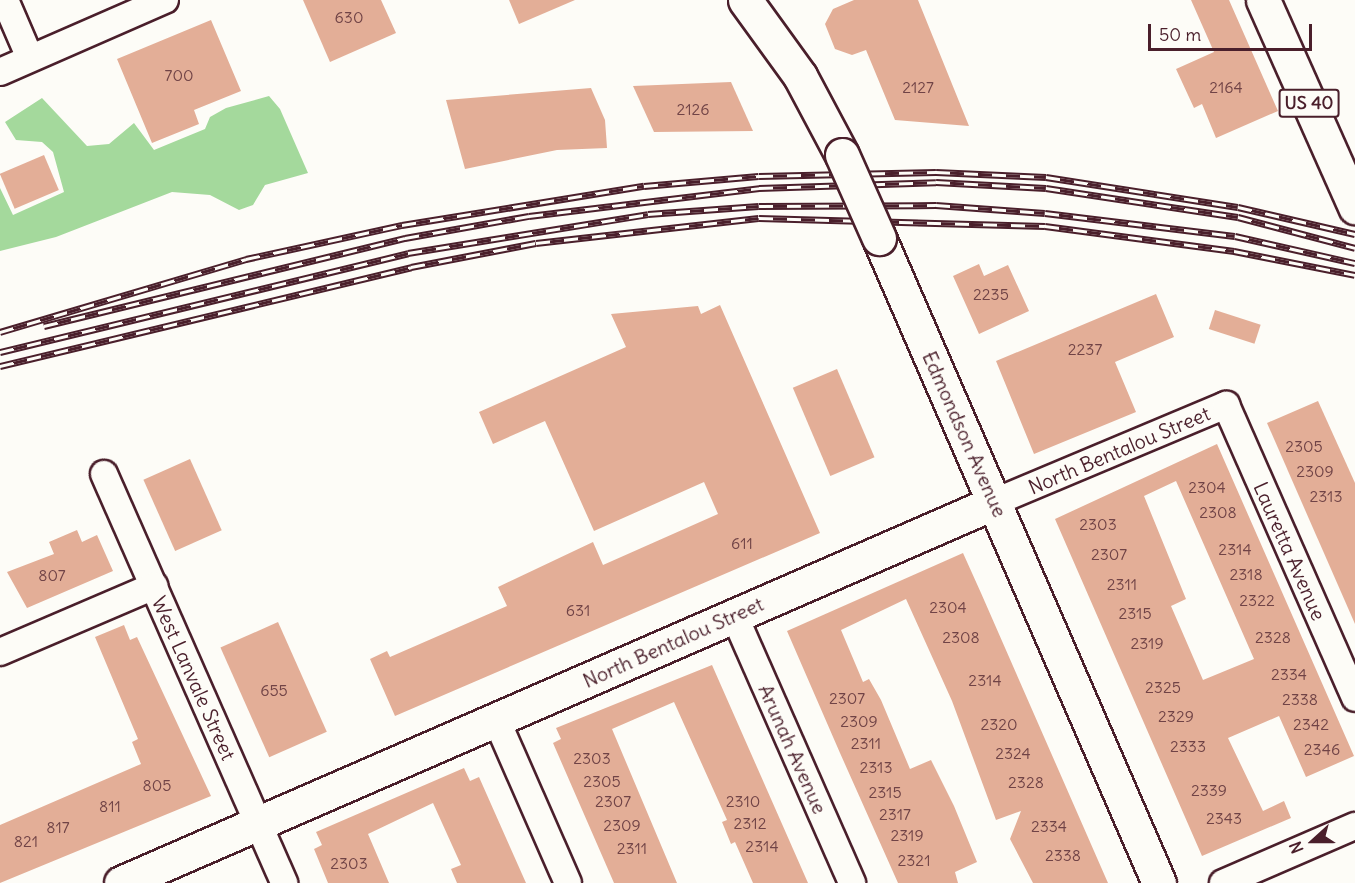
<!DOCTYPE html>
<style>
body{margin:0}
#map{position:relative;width:1355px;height:883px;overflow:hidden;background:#fdfcf7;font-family:Delius,sans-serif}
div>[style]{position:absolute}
.green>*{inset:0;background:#a4d99c}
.building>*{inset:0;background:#e3ae97;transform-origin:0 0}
.roads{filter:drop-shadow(2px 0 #4a1f2b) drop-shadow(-2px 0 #4a1f2b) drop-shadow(0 2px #4a1f2b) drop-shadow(0 -2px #4a1f2b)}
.street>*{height:26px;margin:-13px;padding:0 13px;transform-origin:13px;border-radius:13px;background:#fdfcf7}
.secondary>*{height:33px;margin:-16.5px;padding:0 16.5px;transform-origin:16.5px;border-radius:16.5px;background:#fdfcf7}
.primary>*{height:33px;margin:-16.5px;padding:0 16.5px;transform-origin:16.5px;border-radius:16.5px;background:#fdfcf7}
.rail>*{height:7px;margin-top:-3.5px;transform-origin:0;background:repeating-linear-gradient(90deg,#fdfcf7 0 14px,#4a1f2b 0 28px);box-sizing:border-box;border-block:2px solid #4a1f2b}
.bridges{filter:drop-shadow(2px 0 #4a1f2b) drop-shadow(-2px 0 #4a1f2b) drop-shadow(0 2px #4a1f2b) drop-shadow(0 -2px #4a1f2b)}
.secondary-bridge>*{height:33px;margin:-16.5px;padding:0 16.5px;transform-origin:16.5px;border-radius:16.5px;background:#fdfcf7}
span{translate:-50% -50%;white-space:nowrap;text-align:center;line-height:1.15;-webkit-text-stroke:4.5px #fdfcf7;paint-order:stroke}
.number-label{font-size:16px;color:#704346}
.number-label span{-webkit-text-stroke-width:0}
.shield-label span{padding:2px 4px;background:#fdfcf7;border:2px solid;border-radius:4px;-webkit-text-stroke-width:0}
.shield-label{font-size:18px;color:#4a1f2b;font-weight:700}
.street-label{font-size:20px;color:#4a1f2b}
.north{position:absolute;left:1283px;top:811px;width:60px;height:60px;-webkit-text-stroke:4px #fdfcf7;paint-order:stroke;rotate:249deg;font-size:16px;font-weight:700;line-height:24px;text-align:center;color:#4a1f2b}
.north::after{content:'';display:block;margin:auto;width:21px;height:27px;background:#4a1f2b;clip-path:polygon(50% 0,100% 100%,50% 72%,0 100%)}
.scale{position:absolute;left:1148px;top:24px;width:164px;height:27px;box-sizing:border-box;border:3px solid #4a1f2b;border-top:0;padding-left:8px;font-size:18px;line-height:21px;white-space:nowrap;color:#4a1f2b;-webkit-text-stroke:4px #fdfcf7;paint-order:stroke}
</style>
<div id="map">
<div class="green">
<div style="clip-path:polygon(269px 96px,280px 109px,308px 173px,265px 185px,253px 205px,239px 210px,210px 195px,172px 192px,56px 237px,0 251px,0 188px,13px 215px,64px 192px,53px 152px,42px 142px,16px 140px,5px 122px,42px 98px,87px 146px,109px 144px,134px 123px,154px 150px,205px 129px,210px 117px,226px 108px)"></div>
</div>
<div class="building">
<div style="clip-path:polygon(303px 0,381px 0,396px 33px,330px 62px)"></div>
<div style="clip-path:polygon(509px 0,575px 0,519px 24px)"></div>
<div style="clip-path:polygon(854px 0,918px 0,969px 126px,895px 120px,866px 50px,852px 55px,835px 49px,825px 24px,833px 9px)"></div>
<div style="clip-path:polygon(1191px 0,1229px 0,1278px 111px,1216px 138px,1202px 104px,1194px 108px,1176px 69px,1214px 52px)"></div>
<div style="clip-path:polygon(211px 20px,241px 91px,194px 110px,199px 124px,152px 143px,117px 59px)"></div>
<div style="clip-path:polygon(731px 82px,753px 131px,654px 132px,633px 86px)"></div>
<div style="clip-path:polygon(591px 88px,605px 120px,607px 148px,557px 150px,465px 169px,446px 100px)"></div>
<div style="left:44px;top:155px;width:38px;height:48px;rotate:67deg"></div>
<div style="clip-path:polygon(979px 264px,984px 276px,1008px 265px,1029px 311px,979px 334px,953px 276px)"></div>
<div style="clip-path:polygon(1156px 294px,1174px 337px,1115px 362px,1136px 412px,1034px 454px,996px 361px)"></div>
<div style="clip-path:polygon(720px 305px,820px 533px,395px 716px,370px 659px,387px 651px,390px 657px,507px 606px,498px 587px,593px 542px,603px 565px,718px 514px,704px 482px,594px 531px,545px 421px,493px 444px,479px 412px,626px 347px,611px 314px,698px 306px,701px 314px)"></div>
<div style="left:1215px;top:310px;width:48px;height:20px;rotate:18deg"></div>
<div style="left:837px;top:369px;width:96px;height:48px;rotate:67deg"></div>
<div style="clip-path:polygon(1318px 401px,1355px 483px,1355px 624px,1267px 423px)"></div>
<div style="clip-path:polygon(evenodd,1217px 444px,1354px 756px,1306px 777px,1279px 716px,1228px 738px,1263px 811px,1284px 801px,1291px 818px,1202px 856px,1055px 519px,1217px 444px,1176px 481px,1254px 659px,1203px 680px,1171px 606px,1186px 599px,1144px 496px,1176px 481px)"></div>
<div style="left:190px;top:459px;width:78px;height:51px;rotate:66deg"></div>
<div style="clip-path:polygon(77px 530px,82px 542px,97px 535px,113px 571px,27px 608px,7px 572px,54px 554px,49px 542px)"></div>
<div style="clip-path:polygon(963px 553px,981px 593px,1108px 883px,1033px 883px,1010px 839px,1021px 811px,996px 820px,952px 701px,906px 599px,841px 630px,863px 682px,869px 679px,881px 700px,910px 769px,931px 760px,954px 806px,977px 862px,955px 872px,958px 883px,898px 883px,840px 753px,787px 631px)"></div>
<div style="left:278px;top:622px;width:120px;height:63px;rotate:66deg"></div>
<div style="clip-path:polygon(124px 625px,130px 640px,137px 637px,211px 796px,0 883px,0 825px,141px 764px,132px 742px,138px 739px,95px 637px)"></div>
<div style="clip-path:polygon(712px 665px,808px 883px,753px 883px,735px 842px,731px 844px,722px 822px,727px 820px,674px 702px,612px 729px,677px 883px,614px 883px,553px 743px,561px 739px,556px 728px)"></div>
<div style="clip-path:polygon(464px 768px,470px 781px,479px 777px,526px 883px,457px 883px,451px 869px,461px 865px,433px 803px,368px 834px,389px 883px,328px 883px,314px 849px,322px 845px,316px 832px)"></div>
</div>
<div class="roads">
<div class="street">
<div style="left:5px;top:0;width:63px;rotate:66.7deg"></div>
<div style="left:0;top:72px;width:180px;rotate:-23.6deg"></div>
<div style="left:104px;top:474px;width:447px;rotate:66.2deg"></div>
<div style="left:995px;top:502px;width:251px;rotate:-22.8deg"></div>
<div style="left:1226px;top:405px;width:320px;rotate:66.2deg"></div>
<div style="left:734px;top:615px;width:293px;rotate:66.2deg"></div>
<div style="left:0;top:652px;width:168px;rotate:-23.2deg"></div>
<div style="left:496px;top:719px;width:179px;rotate:66.3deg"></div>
<div style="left:1223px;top:883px;width:144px;rotate:-23.4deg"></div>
</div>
<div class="secondary">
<div style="left:745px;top:0;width:94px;rotate:54.1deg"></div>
<div style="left:800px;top:76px;width:89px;rotate:62deg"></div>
<div style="left:879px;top:238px;width:703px;rotate:66.53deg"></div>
<div style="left:121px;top:883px;width:953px;rotate:-23.55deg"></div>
</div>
<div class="primary">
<div style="left:1263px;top:0;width:227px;rotate:66deg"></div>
</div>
</div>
<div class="rail">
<div style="left:44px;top:326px;width:372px;rotate:-13.7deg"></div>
<div style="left:405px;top:238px;width:126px;rotate:-10.1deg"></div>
<div style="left:529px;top:216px;width:232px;rotate:-6.9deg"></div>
<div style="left:759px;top:188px;width:177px;rotate:-1.9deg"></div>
<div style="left:936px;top:182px;width:110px;rotate:3.1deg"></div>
<div style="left:1046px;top:188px;width:194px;rotate:8.6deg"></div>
<div style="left:1238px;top:217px;width:121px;rotate:14.8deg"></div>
<div style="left:0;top:332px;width:257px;rotate:-16.5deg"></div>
<div style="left:246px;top:259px;width:160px;rotate:-12.3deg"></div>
<div style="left:402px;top:225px;width:245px;rotate:-9.2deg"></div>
<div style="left:644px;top:186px;width:115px;rotate:-5deg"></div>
<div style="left:759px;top:176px;width:177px;rotate:-1.3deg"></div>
<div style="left:936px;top:172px;width:110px;rotate:2.6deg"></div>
<div style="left:1046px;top:177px;width:194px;rotate:8.9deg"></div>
<div style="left:1238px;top:207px;width:120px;rotate:13deg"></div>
<div style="left:0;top:352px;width:420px;rotate:-13.6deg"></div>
<div style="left:408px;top:253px;width:243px;rotate:-9.2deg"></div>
<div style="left:648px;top:214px;width:111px;rotate:-4.1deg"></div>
<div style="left:759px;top:206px;width:177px;rotate:-0.3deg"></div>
<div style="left:936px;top:205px;width:109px;rotate:4.2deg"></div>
<div style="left:1045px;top:213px;width:191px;rotate:6.9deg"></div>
<div style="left:1235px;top:236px;width:123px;rotate:12.7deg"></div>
<div style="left:0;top:366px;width:423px;rotate:-13.5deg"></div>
<div style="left:411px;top:267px;width:127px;rotate:-10.9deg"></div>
<div style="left:536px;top:243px;width:224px;rotate:-6.4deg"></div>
<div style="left:759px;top:218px;width:286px;rotate:1.6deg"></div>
<div style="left:1045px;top:226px;width:191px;rotate:7.5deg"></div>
<div style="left:1234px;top:251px;width:123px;rotate:11.2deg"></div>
</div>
<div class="bridges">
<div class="secondary-bridge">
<div style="left:842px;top:155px;width:91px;rotate:66deg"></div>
</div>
</div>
<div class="number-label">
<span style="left:349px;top:17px">630</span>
<span style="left:179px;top:75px">700</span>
<span style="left:918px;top:87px">2127</span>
<span style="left:1226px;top:87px">2164</span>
<span style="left:693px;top:109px">2126</span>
<span style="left:991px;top:294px">2235</span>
<span style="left:1085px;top:349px">2237</span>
<span style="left:1304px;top:446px">2305</span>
<span style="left:1315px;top:471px">2309</span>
<span style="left:1207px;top:487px">2304</span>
<span style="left:1326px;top:496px">2313</span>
<span style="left:1218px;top:512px">2308</span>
<span style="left:1098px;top:524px">2303</span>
<span style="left:742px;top:543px">611</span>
<span style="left:1235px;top:549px">2314</span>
<span style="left:1109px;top:554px">2307</span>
<span style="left:1246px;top:574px">2318</span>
<span style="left:52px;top:575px">807</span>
<span style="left:1122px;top:584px">2311</span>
<span style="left:1257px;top:600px">2322</span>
<span style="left:948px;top:607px">2304</span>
<span style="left:578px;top:610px">631</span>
<span style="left:1135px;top:613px">2315</span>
<span style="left:961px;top:637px">2308</span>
<span style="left:1273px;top:637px">2328</span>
<span style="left:1147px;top:643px">2319</span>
<span style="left:1289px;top:674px">2334</span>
<span style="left:985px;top:680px">2314</span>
<span style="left:1163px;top:687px">2325</span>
<span style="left:274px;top:690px">655</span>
<span style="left:847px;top:698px">2307</span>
<span style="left:1300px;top:699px">2338</span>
<span style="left:1176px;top:716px">2329</span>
<span style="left:859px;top:721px">2309</span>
<span style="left:999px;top:724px">2320</span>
<span style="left:1311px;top:724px">2342</span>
<span style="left:866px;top:743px">2311</span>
<span style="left:1188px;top:746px">2333</span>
<span style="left:1322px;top:749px">2346</span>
<span style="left:1013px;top:753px">2324</span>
<span style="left:592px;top:758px">2303</span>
<span style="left:876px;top:767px">2313</span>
<span style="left:602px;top:781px">2305</span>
<span style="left:1026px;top:782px">2328</span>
<span style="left:157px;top:785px">805</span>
<span style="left:1209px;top:790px">2339</span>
<span style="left:885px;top:792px">2315</span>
<span style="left:613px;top:801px">2307</span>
<span style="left:743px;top:801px">2310</span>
<span style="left:110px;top:806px">811</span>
<span style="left:895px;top:814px">2317</span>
<span style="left:1224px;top:818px">2343</span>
<span style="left:750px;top:823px">2312</span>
<span style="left:622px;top:825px">2309</span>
<span style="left:1049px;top:826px">2334</span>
<span style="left:58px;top:827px">817</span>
<span style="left:907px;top:835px">2319</span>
<span style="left:26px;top:841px">821</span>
<span style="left:762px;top:846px">2314</span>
<span style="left:632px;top:848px">2311</span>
<span style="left:1063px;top:855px">2338</span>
<span style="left:914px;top:860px">2321</span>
<span style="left:349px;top:863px">2303</span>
</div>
<div class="shield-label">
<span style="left:1309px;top:103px">US 40</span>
</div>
<div class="street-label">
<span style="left:965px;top:434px;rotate:66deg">Edmondson Avenue</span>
<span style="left:1119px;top:450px;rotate:-23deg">North Bentalou Street</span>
<span style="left:1290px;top:551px;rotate:66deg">Lauretta Avenue</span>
<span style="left:673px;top:642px;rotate:-24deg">North Bentalou Street</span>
<span style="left:194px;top:678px;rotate:66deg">West Lanvale Street</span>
<span style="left:793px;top:749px;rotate:66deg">Arunah Avenue</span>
</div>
<div class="north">N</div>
<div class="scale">50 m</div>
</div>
